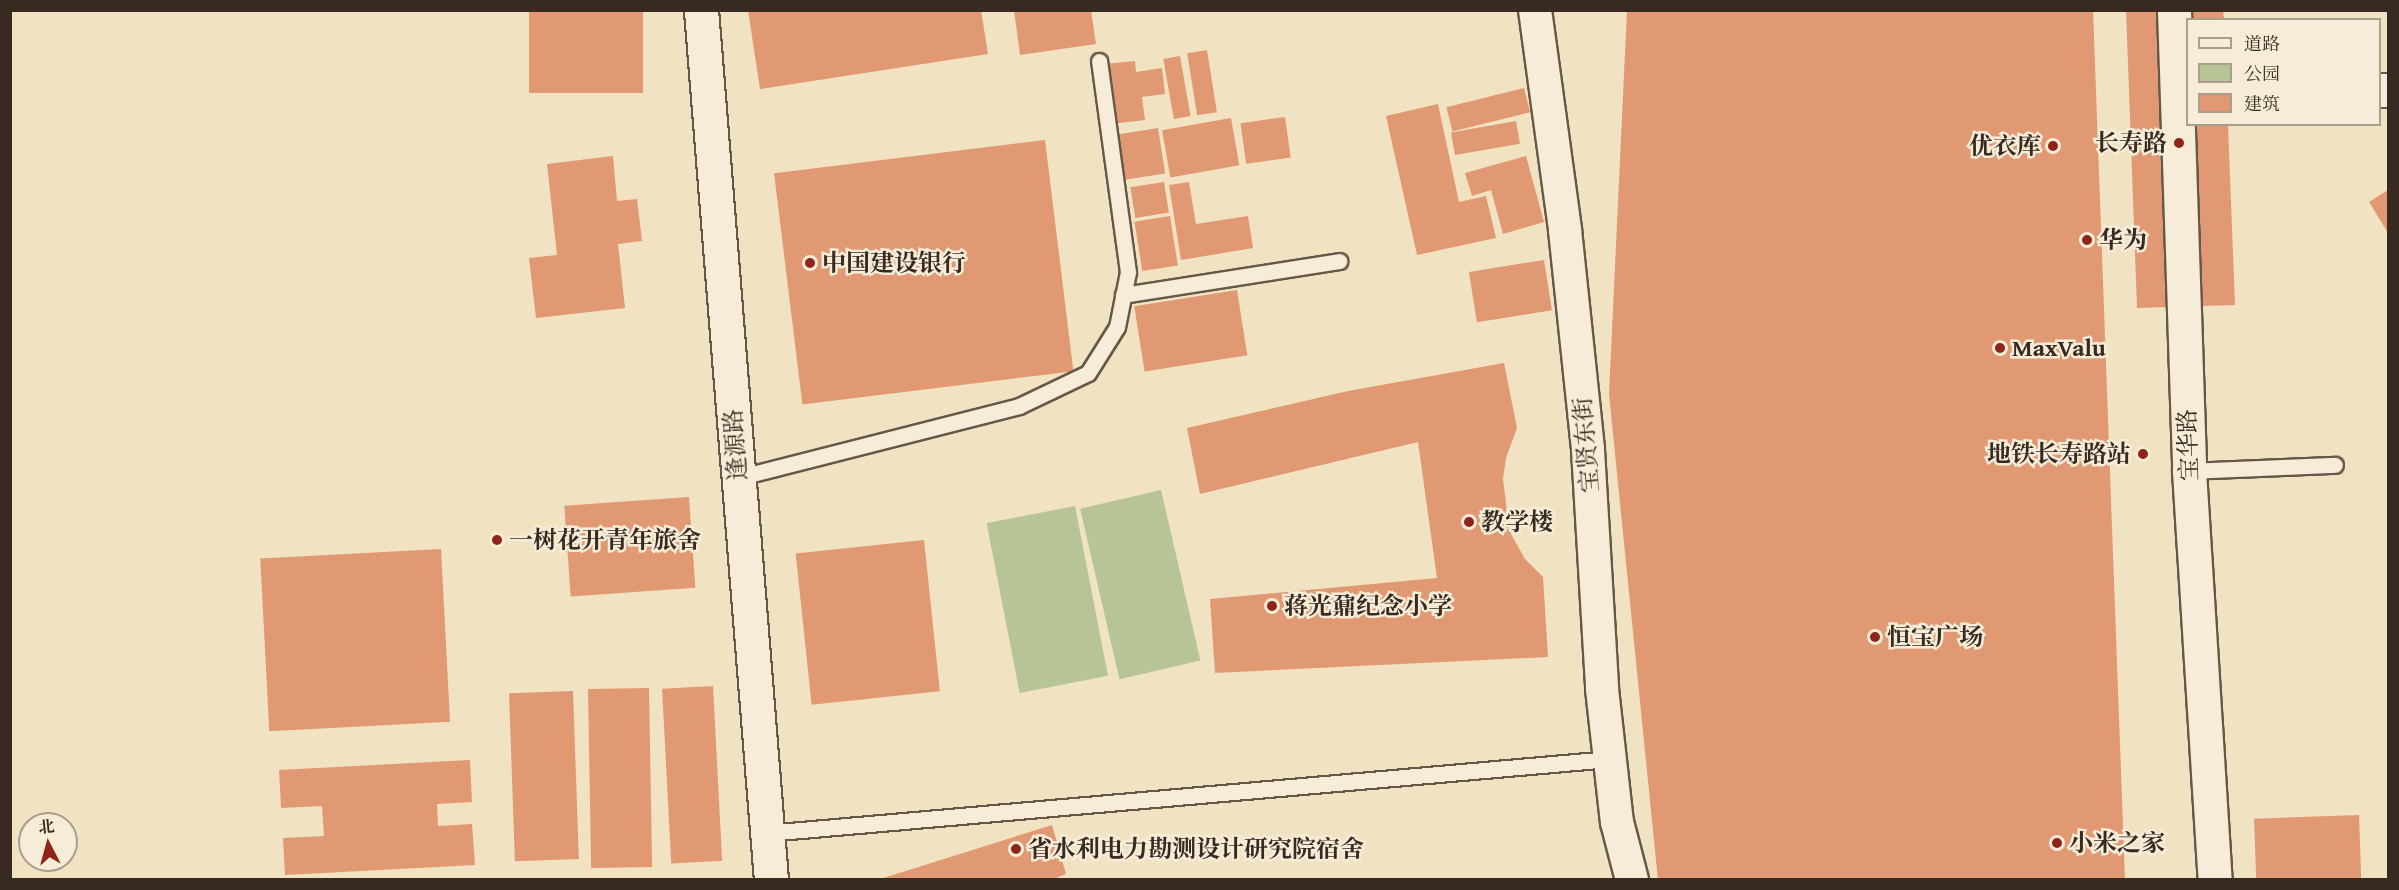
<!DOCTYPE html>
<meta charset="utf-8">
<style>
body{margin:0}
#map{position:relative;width:2399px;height:890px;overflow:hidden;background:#f1e2c1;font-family:"Gentium Book Plus","Noto Serif SC",serif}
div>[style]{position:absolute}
.green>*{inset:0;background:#b6c496;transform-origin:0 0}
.building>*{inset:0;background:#e19974;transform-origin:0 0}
.roads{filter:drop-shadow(2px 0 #665749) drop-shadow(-2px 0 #665749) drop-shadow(0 2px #665749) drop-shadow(0 -2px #665749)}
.service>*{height:15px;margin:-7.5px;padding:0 7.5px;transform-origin:7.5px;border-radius:7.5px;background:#f6ecd7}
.minor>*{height:32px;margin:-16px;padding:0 16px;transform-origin:16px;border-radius:16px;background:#f6ecd7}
.tertiary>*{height:33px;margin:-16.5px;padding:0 16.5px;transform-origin:16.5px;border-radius:16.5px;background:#f6ecd7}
.dots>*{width:16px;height:16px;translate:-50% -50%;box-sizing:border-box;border:3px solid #f6ecd7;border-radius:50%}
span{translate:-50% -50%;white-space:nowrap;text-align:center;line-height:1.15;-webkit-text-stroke:5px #f6ecd7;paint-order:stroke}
.poi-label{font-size:24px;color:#382921;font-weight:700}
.right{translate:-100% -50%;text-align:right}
.left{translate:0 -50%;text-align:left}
.street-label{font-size:24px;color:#382921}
.frame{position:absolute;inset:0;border:12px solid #382921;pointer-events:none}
.legend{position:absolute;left:2186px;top:18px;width:195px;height:108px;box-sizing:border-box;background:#f6ecd7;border:2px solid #aa9e8e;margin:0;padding:8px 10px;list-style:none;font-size:18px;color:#382921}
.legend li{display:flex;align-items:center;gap:12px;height:30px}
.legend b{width:30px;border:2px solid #aa9e8e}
.north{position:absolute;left:18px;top:812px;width:60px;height:60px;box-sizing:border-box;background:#f6ecd7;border:2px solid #aa9e8e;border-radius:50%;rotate:354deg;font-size:16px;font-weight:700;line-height:24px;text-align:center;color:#382921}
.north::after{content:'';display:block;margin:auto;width:21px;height:27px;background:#8f2418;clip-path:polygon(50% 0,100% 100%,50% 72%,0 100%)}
</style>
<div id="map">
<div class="green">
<div style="left:1161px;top:490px;width:175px;height:83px;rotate:77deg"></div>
<div style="left:1075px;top:506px;width:173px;height:90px;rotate:79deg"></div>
</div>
<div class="building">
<div style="left:529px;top:10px;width:114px;height:83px"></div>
<div style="clip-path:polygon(748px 10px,981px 10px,988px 54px,760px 89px)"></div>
<div style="clip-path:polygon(1014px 10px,1091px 10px,1096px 44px,1020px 55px)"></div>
<div style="clip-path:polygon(1627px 10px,2093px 10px,2125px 880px,1658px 880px,1609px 394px)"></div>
<div style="clip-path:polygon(2126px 10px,2223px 10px,2224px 20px,2188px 20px,2188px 124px,2228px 124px,2235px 305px,2137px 308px)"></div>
<div style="left:1207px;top:50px;width:63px;height:20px;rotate:81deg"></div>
<div style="left:1180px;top:56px;width:61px;height:17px;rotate:80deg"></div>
<div style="clip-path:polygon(1135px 61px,1136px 72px,1162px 68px,1165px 94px,1142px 97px,1145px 120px,1111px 124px,1104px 64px)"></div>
<div style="left:1524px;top:88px;width:25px;height:80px;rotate:76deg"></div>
<div style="clip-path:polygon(1438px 104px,1459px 202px,1486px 196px,1496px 238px,1417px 255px,1386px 116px)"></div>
<div style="left:1285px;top:117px;width:41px;height:45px;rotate:82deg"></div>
<div style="left:1231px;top:118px;width:48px;height:70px;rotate:80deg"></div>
<div style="left:1516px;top:121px;width:23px;height:66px;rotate:80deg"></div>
<div style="left:1158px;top:128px;width:46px;height:41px;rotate:81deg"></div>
<div style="left:1045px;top:140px;width:233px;height:273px;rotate:83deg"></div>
<div style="clip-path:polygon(613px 156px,617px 201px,637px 199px,642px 241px,618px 244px,625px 308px,536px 318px,529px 258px,557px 255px,547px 164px)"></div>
<div style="clip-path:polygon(1526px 156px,1544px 222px,1503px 234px,1491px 190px,1472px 196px,1465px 173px)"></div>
<div style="left:1164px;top:182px;width:31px;height:34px;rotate:81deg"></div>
<div style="clip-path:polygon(1189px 182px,1196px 224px,1248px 216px,1253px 248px,1181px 260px,1169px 185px)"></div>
<div style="clip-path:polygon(2388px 190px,2388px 233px,2369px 202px)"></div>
<div style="left:1170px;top:216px;width:50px;height:36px;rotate:81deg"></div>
<div style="left:1544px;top:260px;width:51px;height:76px;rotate:81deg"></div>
<div style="left:1237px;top:290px;width:66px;height:104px;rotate:81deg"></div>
<div style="clip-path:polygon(1504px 363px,1517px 428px,1506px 458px,1503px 479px,1507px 511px,1511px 534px,1525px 559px,1543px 577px,1548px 657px,1215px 673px,1210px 599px,1437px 578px,1418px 442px,1200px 494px,1187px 428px,1348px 391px)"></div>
<div style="left:689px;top:497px;width:91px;height:125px;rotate:86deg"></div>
<div style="left:924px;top:540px;width:152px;height:129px;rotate:84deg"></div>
<div style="left:441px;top:549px;width:173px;height:181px;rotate:87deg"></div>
<div style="left:713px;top:686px;width:175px;height:51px;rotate:87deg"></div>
<div style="left:649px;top:688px;width:179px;height:61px;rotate:89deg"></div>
<div style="left:573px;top:691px;width:168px;height:64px;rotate:88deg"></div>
<div style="clip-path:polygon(470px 760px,472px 802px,437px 804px,438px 826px,472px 824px,475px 865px,285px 875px,283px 838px,324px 836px,322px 806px,281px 808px,279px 770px)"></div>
<div style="left:2359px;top:815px;width:65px;height:105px;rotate:88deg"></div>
<div style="clip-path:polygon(1052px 825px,1066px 874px,1051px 880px,877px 880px)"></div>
</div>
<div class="roads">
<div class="service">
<div style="left:1123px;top:295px;width:219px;rotate:-8.9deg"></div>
<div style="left:2189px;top:471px;width:146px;rotate:-2.4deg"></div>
<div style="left:737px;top:478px;width:291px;rotate:-14.3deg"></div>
<div style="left:1019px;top:406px;width:76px;rotate:-25.6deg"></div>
<div style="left:1088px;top:373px;width:54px;rotate:-57.8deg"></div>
<div style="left:1117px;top:327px;width:56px;rotate:-78.7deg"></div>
<div style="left:1128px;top:272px;width:213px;rotate:-97.8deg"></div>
<div style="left:767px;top:833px;width:846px;rotate:-5.02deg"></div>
</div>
<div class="minor">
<div style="left:1535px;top:10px;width:222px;rotate:82.2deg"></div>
<div style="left:1565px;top:230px;width:221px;rotate:84deg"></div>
<div style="left:1588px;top:450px;width:239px;rotate:86.6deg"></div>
<div style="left:1602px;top:689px;width:134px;rotate:83.6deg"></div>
<div style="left:1617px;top:822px;width:60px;rotate:75.5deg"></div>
</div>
<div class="tertiary">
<div style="left:701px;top:10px;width:873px;rotate:85.4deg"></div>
<div style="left:2174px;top:10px;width:461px;rotate:88.1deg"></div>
<div style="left:2189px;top:471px;width:410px;rotate:86.4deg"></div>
<div style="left:2380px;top:90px;width:8px"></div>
</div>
</div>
<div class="dots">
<div style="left:2179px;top:143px;background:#8f2418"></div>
<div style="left:2053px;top:146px;background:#8f2418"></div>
<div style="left:2087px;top:240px;background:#8f2418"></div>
<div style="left:810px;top:263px;background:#8f2418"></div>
<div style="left:2000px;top:348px;background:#8f2418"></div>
<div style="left:2143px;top:454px;background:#8f2418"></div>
<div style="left:1469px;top:522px;background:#8f2418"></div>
<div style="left:497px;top:540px;background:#8f2418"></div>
<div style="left:1272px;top:606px;background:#8f2418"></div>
<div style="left:1875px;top:637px;background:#8f2418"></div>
<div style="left:2057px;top:843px;background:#8f2418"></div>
<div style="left:1016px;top:849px;background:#8f2418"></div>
</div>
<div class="poi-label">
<span class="right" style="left:2167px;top:143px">长寿路</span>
<span class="right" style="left:2041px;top:146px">优衣库</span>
<span class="left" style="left:2099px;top:240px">华为</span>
<span class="left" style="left:822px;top:263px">中国建设银行</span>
<span class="left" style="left:2012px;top:348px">MaxValu</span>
<span class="right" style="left:2131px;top:454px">地铁长寿路站</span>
<span class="left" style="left:1481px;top:522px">教学楼</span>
<span class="left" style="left:509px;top:540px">一树花开青年旅舍</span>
<span class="left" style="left:1284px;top:606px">蒋光鼐纪念小学</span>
<span class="left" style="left:1887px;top:637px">恒宝广场</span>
<span class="left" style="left:2069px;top:843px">小米之家</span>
<span class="left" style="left:1028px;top:849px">省水利电力勘测设计研究院宿舍</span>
</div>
<div class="street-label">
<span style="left:735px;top:445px;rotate:-94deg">逢源路</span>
<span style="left:1586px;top:445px;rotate:-95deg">宝贤东街</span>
<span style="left:2188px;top:445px;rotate:-92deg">宝华路</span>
</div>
<div class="frame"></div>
<ul class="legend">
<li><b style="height:8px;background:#f6ecd7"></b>道路</li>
<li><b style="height:16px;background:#b6c496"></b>公园</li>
<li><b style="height:16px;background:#e19974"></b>建筑</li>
</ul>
<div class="north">北</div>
</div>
